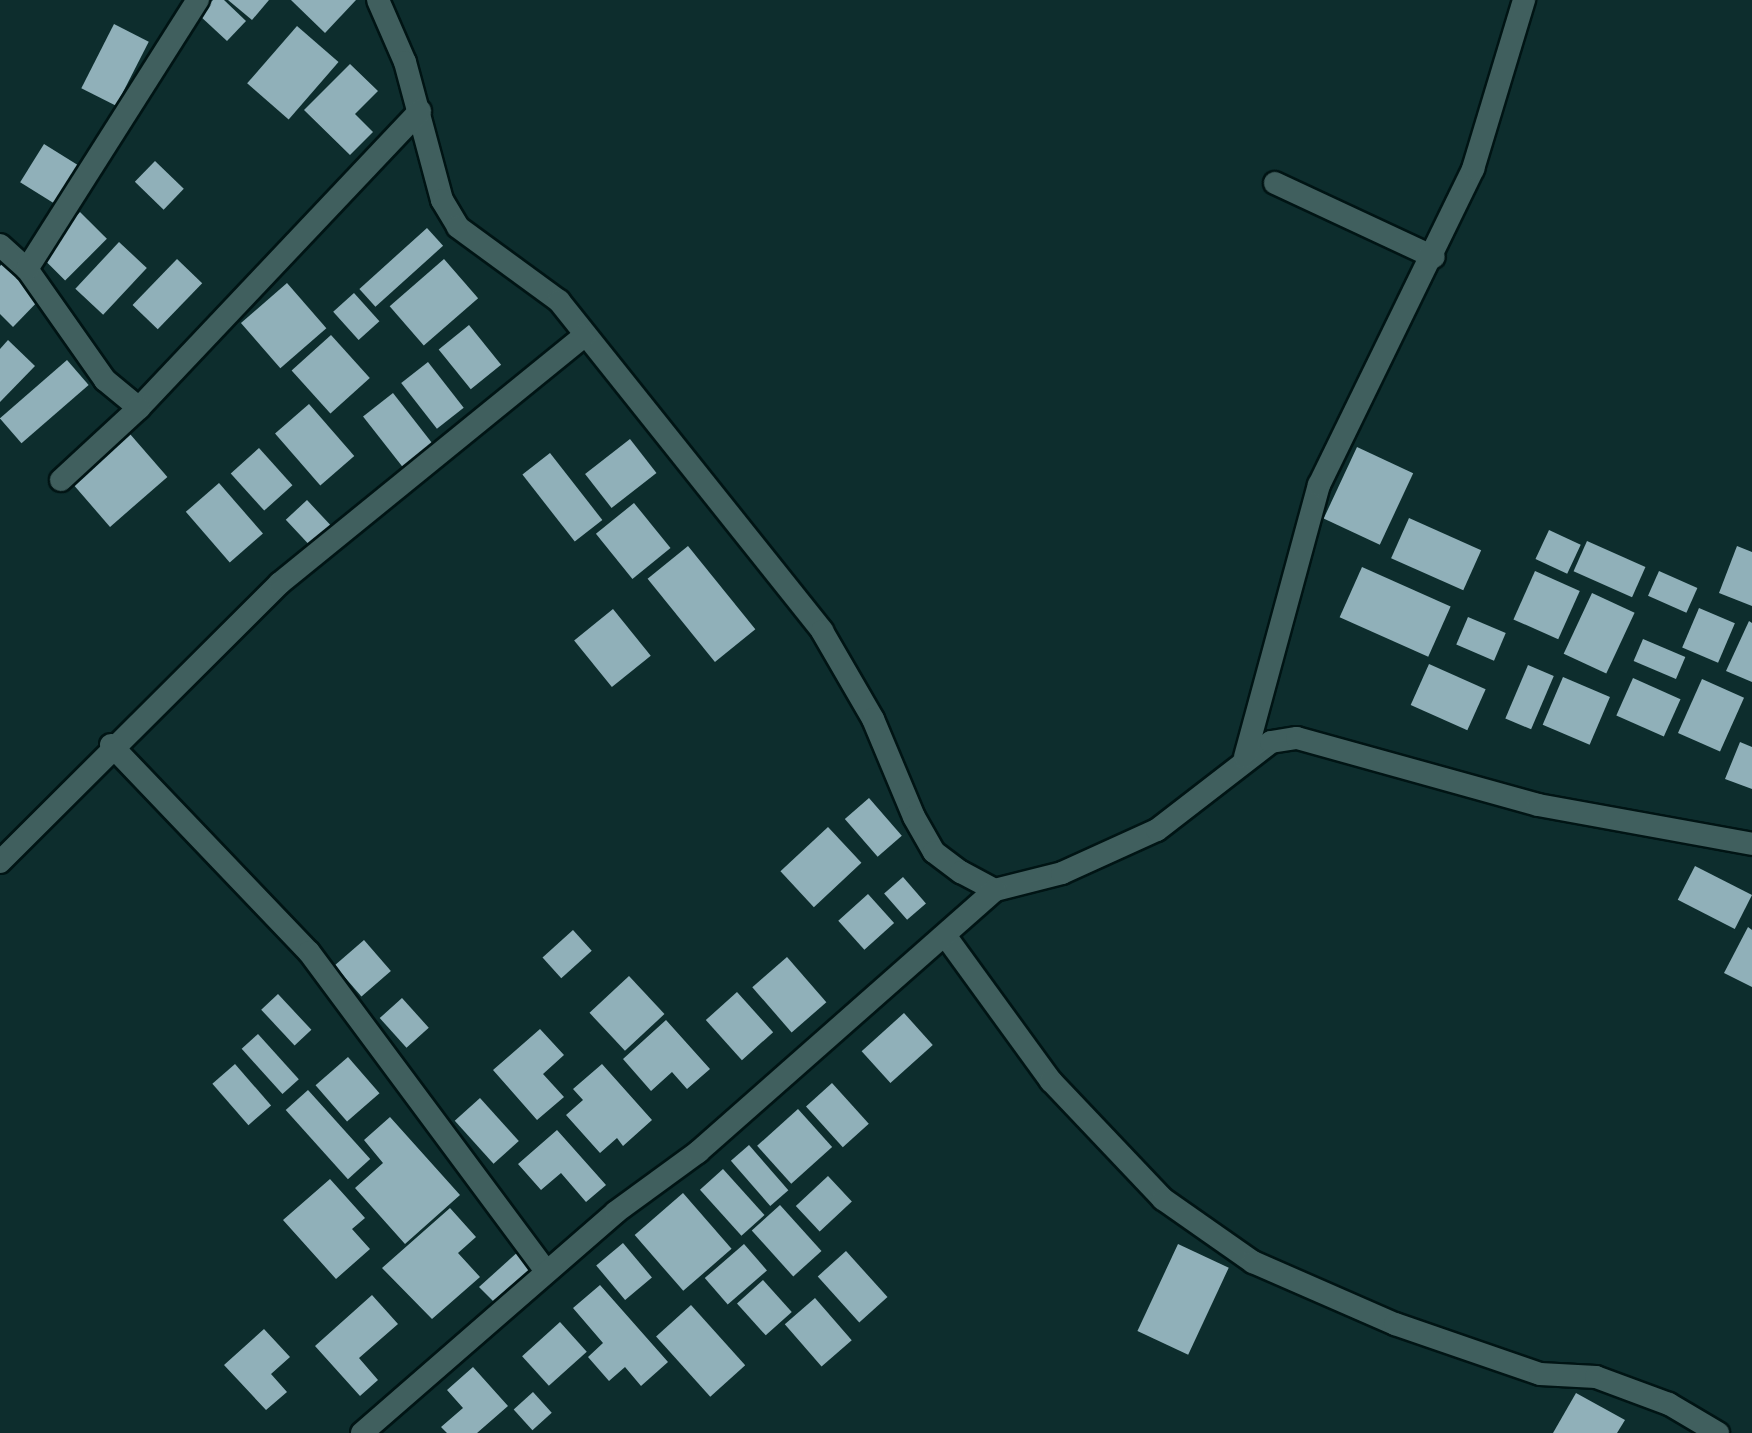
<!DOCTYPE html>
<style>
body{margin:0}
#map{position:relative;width:1752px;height:1433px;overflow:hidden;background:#0d2d2d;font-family:Overpass,sans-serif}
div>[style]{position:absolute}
.building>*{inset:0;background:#90b0b9;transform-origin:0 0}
.roads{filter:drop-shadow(2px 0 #001414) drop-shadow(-2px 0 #001414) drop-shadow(0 2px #001414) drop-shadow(0 -2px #001414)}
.minor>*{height:22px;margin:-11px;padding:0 11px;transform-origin:11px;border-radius:11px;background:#405f5e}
span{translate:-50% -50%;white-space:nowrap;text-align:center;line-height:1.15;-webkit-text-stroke:8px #032323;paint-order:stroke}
</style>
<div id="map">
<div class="building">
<div style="clip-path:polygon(213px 0,224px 0,246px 21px,227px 41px,199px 15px)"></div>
<div style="clip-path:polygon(228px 0,269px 0,252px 20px)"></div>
<div style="clip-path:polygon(291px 0,356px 0,325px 33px)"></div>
<div style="left:114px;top:24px;width:39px;height:72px;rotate:27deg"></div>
<div style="left:297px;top:26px;width:55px;height:76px;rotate:41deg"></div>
<div style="clip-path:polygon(350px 64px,378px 91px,355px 114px,373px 132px,350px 155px,304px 110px)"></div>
<div style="left:44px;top:144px;width:45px;height:45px;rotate:32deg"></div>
<div style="left:155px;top:161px;width:40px;height:29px;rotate:44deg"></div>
<div style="left:80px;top:212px;width:38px;height:59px;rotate:45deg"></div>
<div style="left:427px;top:228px;width:24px;height:91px;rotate:48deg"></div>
<div style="left:119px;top:242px;width:38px;height:64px;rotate:43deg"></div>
<div style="left:177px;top:259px;width:35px;height:64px;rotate:44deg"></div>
<div style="left:444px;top:259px;width:52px;height:72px;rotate:49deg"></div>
<div style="clip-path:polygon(7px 260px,44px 295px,13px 327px,0 314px,0 266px)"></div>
<div style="left:287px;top:283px;width:60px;height:61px;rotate:49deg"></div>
<div style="left:354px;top:293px;width:38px;height:28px;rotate:48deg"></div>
<div style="left:469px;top:325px;width:51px;height:39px;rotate:51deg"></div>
<div style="left:331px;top:335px;width:58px;height:53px;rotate:48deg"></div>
<div style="clip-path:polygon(8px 340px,35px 366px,0 402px,0 349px)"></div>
<div style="left:67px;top:360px;width:33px;height:89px;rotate:49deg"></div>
<div style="left:428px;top:362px;width:58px;height:34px;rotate:52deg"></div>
<div style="left:393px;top:393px;width:71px;height:38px;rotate:52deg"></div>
<div style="left:309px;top:404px;width:69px;height:45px;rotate:49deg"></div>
<div style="left:130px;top:434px;width:57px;height:76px;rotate:49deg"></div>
<div style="left:630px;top:439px;width:43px;height:57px;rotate:52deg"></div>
<div style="left:1357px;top:447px;width:62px;height:79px;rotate:25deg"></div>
<div style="left:259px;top:448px;width:50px;height:38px;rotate:48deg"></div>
<div style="left:550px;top:453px;width:85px;height:35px;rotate:52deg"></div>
<div style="left:219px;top:483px;width:67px;height:44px;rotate:49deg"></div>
<div style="left:307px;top:500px;width:37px;height:29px;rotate:47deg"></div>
<div style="left:634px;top:503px;width:58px;height:49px;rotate:51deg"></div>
<div style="left:1409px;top:518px;width:79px;height:44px;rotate:24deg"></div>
<div style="left:1549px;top:530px;width:35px;height:32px;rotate:25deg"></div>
<div style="left:1587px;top:541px;width:64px;height:33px;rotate:24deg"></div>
<div style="left:688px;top:546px;width:107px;height:52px;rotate:51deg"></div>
<div style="clip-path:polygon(1737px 546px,1752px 552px,1752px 606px,1719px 593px)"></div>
<div style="left:1362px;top:567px;width:97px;height:55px;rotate:24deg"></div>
<div style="left:1535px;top:571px;width:49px;height:53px;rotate:24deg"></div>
<div style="left:1659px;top:571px;width:42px;height:27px;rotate:24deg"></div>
<div style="left:1592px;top:593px;width:47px;height:67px;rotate:25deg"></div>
<div style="left:1699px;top:608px;width:39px;height:43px;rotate:23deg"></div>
<div style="left:613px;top:609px;width:60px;height:50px;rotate:51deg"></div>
<div style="left:1468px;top:617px;width:41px;height:30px;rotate:23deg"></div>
<div style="clip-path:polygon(1749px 621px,1752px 623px,1752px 682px,1726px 671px)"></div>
<div style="left:1643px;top:639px;width:46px;height:24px;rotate:23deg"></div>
<div style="left:1429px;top:664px;width:62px;height:45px;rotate:24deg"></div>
<div style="left:1528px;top:665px;width:28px;height:58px;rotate:23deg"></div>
<div style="left:1563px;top:677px;width:51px;height:52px;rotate:23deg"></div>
<div style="left:1633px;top:678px;width:52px;height:41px;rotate:24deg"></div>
<div style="left:1702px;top:679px;width:46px;height:59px;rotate:24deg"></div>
<div style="clip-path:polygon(1740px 742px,1752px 747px,1752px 789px,1725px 779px)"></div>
<div style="left:869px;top:798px;width:50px;height:32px;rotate:49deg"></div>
<div style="left:828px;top:827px;width:49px;height:65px;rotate:47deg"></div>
<div style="left:1695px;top:866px;width:64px;height:38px;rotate:27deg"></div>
<div style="left:903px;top:877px;width:35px;height:25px;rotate:49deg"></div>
<div style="left:868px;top:894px;width:39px;height:40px;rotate:48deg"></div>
<div style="clip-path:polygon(1748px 927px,1752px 930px,1752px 987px,1724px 973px)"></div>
<div style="left:573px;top:930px;width:28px;height:41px;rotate:48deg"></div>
<div style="left:364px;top:940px;width:41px;height:39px;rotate:49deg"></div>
<div style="left:787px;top:957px;width:60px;height:46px;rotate:49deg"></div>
<div style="left:629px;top:976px;width:52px;height:54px;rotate:47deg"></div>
<div style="left:737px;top:992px;width:54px;height:42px;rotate:48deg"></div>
<div style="left:278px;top:994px;width:49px;height:23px;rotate:47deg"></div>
<div style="left:402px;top:998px;width:40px;height:30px;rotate:48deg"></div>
<div style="left:904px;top:1013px;width:43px;height:57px;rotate:48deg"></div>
<div style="clip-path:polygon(666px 1020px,710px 1069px,687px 1089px,672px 1072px,651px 1091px,623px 1059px)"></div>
<div style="clip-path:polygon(540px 1029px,564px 1055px,543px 1074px,564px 1097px,537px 1120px,493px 1070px)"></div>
<div style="left:258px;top:1034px;width:61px;height:22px;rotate:48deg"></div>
<div style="left:348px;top:1057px;width:48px;height:43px;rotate:49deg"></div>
<div style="left:235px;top:1064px;width:55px;height:30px;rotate:49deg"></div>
<div style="clip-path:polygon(602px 1064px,652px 1120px,623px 1146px,617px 1138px,600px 1153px,566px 1115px,583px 1100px,573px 1089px)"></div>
<div style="left:832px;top:1083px;width:55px;height:35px;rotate:48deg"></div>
<div style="left:308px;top:1090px;width:93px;height:30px;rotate:48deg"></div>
<div style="left:480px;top:1098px;width:58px;height:34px;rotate:48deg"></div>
<div style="left:798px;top:1109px;width:51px;height:55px;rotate:48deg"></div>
<div style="clip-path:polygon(390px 1117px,460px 1195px,405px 1244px,355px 1188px,383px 1163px,364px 1140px)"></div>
<div style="clip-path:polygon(557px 1130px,606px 1185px,586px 1202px,561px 1173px,541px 1190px,518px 1164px)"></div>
<div style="left:749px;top:1145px;width:60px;height:24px;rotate:49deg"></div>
<div style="left:723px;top:1169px;width:62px;height:31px;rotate:48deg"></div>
<div style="left:828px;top:1176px;width:35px;height:44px;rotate:47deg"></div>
<div style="clip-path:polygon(330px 1179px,365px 1218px,352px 1229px,370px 1249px,336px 1279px,283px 1220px)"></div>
<div style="left:683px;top:1193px;width:74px;height:64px;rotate:49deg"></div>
<div style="left:780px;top:1205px;width:62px;height:38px;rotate:48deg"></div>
<div style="clip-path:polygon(450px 1208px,476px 1237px,458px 1253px,480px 1277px,432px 1319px,382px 1268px)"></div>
<div style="left:623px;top:1243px;width:45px;height:35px;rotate:50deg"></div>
<div style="left:744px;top:1244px;width:35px;height:52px;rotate:49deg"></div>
<div style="left:1178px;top:1244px;width:56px;height:96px;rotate:25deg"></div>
<div style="clip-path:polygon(520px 1250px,533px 1271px,497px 1305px,479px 1287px)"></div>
<div style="left:846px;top:1251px;width:62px;height:38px;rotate:48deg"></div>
<div style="left:763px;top:1280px;width:43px;height:35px;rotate:48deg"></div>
<div style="clip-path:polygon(600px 1285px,668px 1362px,641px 1386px,625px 1367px,609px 1381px,588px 1357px,603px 1343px,573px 1308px)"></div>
<div style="clip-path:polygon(372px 1295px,398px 1324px,359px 1358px,378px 1380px,360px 1396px,315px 1346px)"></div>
<div style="left:815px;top:1298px;width:56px;height:40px;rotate:49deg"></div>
<div style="left:691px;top:1305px;width:81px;height:47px;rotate:48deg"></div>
<div style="left:560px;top:1322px;width:40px;height:51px;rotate:48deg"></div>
<div style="clip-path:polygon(264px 1329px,290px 1357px,271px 1374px,287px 1392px,266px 1410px,224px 1365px)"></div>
<div style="clip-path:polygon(473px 1367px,508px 1406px,477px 1433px,447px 1433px,441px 1427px,463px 1408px,447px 1390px)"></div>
<div style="left:533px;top:1392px;width:28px;height:26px;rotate:48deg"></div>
<div style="clip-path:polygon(1576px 1393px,1625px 1420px,1617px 1433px,1553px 1433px)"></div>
</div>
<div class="roads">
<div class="minor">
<div style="left:378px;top:0;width:68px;rotate:66.5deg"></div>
<div style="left:405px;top:62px;width:143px;rotate:75deg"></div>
<div style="left:442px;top:200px;width:31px;rotate:59deg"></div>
<div style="left:458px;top:227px;width:125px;rotate:36.2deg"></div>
<div style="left:559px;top:301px;width:422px;rotate:51.4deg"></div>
<div style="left:822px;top:631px;width:102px;rotate:59.9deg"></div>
<div style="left:873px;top:719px;width:106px;rotate:67.3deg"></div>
<div style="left:914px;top:817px;width:40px;rotate:60.3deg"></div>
<div style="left:934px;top:852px;width:34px;rotate:37deg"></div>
<div style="left:961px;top:872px;width:38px;rotate:28deg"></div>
<div style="left:995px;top:890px;width:69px;rotate:-14.2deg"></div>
<div style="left:1062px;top:873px;width:104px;rotate:-24.4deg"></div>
<div style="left:1157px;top:830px;width:144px;rotate:-37.7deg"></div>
<div style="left:1271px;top:742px;width:26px;rotate:-9deg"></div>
<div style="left:1297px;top:738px;width:250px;rotate:15.5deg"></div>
<div style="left:1538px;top:805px;width:218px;rotate:10.3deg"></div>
<div style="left:1275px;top:183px;width:175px;rotate:25deg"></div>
<div style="left:0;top:245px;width:36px;rotate:42deg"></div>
<div style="left:27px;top:269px;width:136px;rotate:54.9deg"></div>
<div style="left:105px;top:380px;width:44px;rotate:39.5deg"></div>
<div style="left:139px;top:408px;width:409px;rotate:-46.6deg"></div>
<div style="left:27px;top:269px;width:319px;rotate:-57.6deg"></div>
<div style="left:61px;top:480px;width:106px;rotate:-42.7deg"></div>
<div style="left:111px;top:745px;width:286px;rotate:46.3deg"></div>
<div style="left:309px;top:952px;width:397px;rotate:53.4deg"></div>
<div style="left:1245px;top:757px;width:282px;rotate:-74.8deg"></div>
<div style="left:1319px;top:485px;width:352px;rotate:-64deg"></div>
<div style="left:1473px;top:169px;width:177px;rotate:-73.2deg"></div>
<div style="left:0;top:862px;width:395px;rotate:-44.9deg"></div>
<div style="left:280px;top:583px;width:393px;rotate:-39.1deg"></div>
<div style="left:947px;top:938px;width:177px;rotate:54deg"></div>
<div style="left:1051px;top:1081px;width:163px;rotate:46.5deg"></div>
<div style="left:1163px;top:1199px;width:110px;rotate:35deg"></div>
<div style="left:1253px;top:1262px;width:155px;rotate:23.6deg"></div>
<div style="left:1395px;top:1324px;width:153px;rotate:19deg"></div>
<div style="left:1540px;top:1374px;width:56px;rotate:3.1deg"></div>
<div style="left:1596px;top:1377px;width:78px;rotate:20.3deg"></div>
<div style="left:1669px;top:1404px;width:57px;rotate:30.6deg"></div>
<div style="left:362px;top:1433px;width:337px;rotate:-41deg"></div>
<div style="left:616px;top:1212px;width:102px;rotate:-36.2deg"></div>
<div style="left:698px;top:1152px;width:396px;rotate:-41.4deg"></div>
</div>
</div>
</div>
